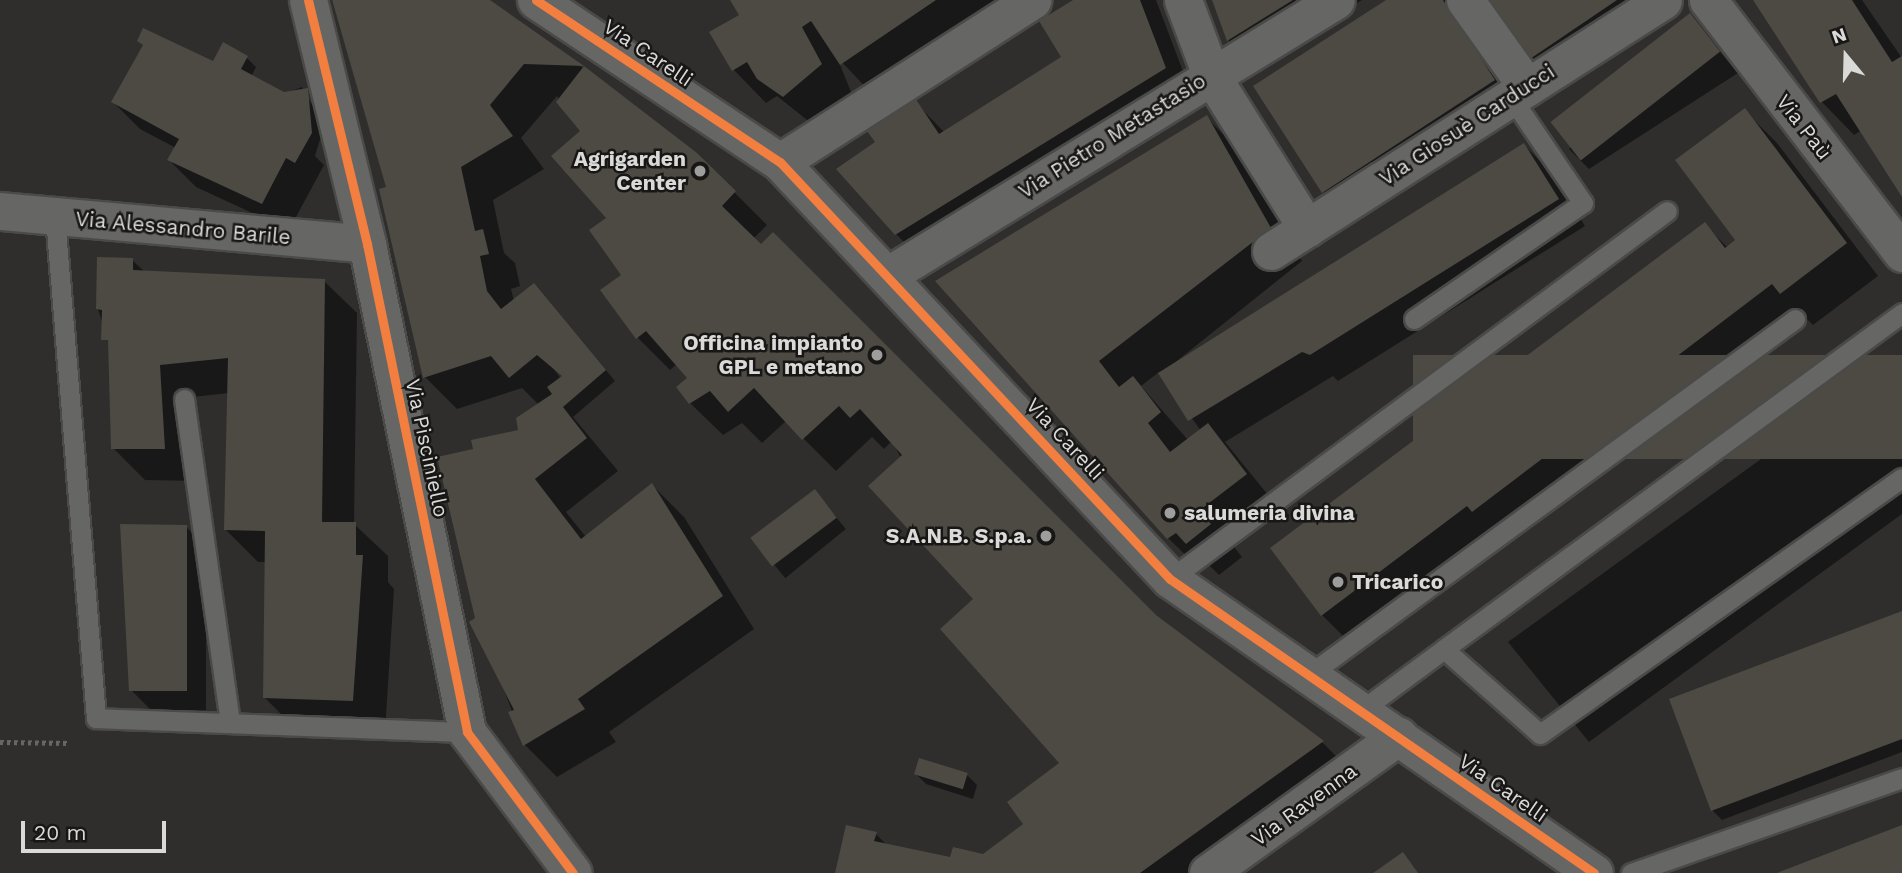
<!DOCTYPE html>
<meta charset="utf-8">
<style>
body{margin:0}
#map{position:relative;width:1902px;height:873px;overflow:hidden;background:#2f2e2d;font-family:"Work Sans",sans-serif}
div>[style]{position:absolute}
.shadow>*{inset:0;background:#0007;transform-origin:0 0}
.building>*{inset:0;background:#4c4a43;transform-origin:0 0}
.path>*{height:4.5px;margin-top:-2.25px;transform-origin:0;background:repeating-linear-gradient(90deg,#666664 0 3.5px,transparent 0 7px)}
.roads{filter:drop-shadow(2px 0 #4a4a48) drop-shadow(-2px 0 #4a4a48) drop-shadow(0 2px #4a4a48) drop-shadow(0 -2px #4a4a48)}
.service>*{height:19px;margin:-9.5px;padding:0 9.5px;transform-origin:9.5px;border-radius:9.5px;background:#666664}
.minor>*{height:37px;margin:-18.5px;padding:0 18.5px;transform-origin:18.5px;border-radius:18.5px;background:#666664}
.cycleway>*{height:9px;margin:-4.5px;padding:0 4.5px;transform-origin:4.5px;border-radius:4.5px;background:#f27e40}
.dots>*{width:19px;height:19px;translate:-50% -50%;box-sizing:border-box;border:4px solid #181716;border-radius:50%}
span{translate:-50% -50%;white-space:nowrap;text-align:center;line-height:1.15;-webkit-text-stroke:5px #181716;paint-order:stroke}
.street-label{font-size:21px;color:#dadad8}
.poi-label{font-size:21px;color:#dadad8;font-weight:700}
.right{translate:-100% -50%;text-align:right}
.left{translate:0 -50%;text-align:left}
.north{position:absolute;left:1811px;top:21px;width:70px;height:70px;-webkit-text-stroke:5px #181716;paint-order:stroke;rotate:341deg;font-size:19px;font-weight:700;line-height:28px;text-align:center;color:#dadad8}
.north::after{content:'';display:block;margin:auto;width:24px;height:32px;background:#dadad8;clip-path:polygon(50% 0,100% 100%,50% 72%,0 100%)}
.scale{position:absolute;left:21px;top:821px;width:145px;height:32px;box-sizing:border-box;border:4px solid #dadad8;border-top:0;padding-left:9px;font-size:21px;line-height:24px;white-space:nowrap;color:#dadad8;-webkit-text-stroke:5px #181716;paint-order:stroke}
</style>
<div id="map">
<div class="shadow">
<div style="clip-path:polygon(evenodd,332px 0,483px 0,583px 68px,696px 154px,767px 225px,753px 239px,1155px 616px,1323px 743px,1355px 775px,1217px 873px,837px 873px,876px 834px,887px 845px,951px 860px,983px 856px,1026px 824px,1061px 763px,892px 441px,884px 449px,872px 437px,836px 471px,786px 421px,762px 443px,742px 423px,723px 435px,690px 403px,689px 379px,677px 364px,670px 370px,638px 338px,602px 290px,624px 275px,583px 131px,557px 96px,521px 138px,544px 169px,493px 200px,504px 253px,515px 263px,520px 286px,511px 289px,514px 301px,544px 296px,615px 381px,573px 417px,618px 471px,566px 512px,586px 537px,652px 485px,684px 517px,754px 629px,609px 732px,616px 742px,557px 777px,525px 745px,477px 619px,520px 432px,539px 405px,522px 388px,457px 409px,425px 377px,388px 189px,332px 0,550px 364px,565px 376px,561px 379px,550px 364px)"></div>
<div style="clip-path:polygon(732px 0,1016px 0,874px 96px,837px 57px,853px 97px,817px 128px,777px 96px,766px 103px,734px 70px,711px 33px,742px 16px)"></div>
<div style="clip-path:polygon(1076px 0,1156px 0,1192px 95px,923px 261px,896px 234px,877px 142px,914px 101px,945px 133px,1064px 58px)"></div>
<div style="clip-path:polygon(1214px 0,1362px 0,1255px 67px,1228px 40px)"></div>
<div style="clip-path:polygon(1389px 0,1449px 0,1521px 107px,1350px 219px,1323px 192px)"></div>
<div style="clip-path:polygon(1489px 0,1684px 0,1555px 87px,1528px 60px)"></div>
<div style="clip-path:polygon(1755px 0,1862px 0,1902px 58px,1902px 193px,1862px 130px,1854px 135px,1822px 102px)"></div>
<div style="clip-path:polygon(1690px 16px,1738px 73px,1589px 169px,1569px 149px)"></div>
<div style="clip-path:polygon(246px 57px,256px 67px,251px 77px,284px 94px,302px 87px,324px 126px,315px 156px,324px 165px,289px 230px,196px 187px,169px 160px,176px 148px,140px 129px,113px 102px,211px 62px)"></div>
<div style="clip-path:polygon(1744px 110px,1777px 143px,1878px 276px,1813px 325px,1804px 316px,1505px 543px,1500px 538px,1354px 647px,1322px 615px,1705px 225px,1728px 248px,1738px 241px)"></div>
<div style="clip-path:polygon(evenodd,1207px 118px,1239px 150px,1302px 261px,1163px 372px,1524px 145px,1551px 172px,1585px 226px,1338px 381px,1333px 376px,1225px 442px,1278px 507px,1231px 543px,1242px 557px,1219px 575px,1209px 565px,1201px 570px,1168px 538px,938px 281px,1207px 118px,1159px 372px,1201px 431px,1188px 440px,1141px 386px,1159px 372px)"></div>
<div style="clip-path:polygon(132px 260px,145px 272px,324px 281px,357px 313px,354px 524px,388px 556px,388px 582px,394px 589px,385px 732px,297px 730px,264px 697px,267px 562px,258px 562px,225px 529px,229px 393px,192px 397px,197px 481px,145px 480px,113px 448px,110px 347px,98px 309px)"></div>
<div style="clip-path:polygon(1902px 357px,1902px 514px,1589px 742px,1508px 642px)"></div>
<div style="left:815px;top:491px;width:49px;height:78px;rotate:51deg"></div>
<div style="clip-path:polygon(121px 526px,186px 527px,206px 546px,206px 710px,151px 710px,131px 690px)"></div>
<div style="clip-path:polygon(1902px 613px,1902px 752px,1722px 820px,1712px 810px)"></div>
<div style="clip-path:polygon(916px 774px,967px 775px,977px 785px,973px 799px,926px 784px)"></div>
</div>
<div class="building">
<div style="clip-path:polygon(332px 0,490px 0,584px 66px,697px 153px,736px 191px,722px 206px,761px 244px,773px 232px,1156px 615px,1324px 741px,1140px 873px,835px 873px,846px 825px,877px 832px,874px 841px,950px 857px,953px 847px,983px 854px,1023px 824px,1007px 802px,1059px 763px,940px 629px,973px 599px,868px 486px,902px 455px,860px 409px,850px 418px,839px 406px,802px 440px,754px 388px,728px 412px,710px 391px,689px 404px,676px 387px,687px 378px,646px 331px,636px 339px,600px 290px,621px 275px,589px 230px,606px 218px,551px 156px,580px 131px,556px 102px,584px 66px,524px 64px,490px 105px,513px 136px,461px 167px,475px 231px,483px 229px,489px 254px,480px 256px,487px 291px,501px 309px,534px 283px,606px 370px,563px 407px,587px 438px,535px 479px,581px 539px,652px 483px,723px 596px,578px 699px,585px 709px,523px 746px,508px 712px,514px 710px,469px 622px,475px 618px,437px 457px,473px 449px,471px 440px,518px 430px,516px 418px,552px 394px,547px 387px,562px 376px,537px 355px,509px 378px,491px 356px,423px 378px,379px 189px,386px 187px)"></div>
<div style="clip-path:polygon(730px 0,936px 0,840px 65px,811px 21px,802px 27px,822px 64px,783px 97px,757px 79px,747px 62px,732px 71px,709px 32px,739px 15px)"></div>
<div style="clip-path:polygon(1073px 0,1140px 0,1166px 68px,895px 235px,836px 169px,875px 142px,867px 131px,915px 98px,939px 134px,1061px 57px,1039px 21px)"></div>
<div style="clip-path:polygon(1212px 0,1293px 0,1227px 41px)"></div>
<div style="clip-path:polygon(1386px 0,1443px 0,1495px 80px,1322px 193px,1253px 86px)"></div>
<div style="clip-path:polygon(1487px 0,1617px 0,1527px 61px)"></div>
<div style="clip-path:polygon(1753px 0,1852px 0,1892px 62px,1902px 56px,1902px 197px,1836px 94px,1820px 103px)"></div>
<div style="left:1690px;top:13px;width:49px;height:177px;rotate:52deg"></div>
<div style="clip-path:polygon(143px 28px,213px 61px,223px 42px,248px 56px,241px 69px,284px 92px,308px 88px,312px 133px,295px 163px,286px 158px,262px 204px,167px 160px,179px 139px,111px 102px,143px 45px,137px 41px)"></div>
<div style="clip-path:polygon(1745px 108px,1847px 243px,1780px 294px,1772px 284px,1472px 512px,1467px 506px,1321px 616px,1270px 548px,1705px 222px,1725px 248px,1735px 240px,1675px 160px)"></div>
<div style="clip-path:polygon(1207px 115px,1271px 228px,1099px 361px,1119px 387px,1133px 376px,1141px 386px,1161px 412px,1148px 423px,1170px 452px,1208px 423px,1247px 474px,1200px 510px,1211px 524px,1186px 544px,1176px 533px,1167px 539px,935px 281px)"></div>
<div style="clip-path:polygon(1524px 143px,1559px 199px,1310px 355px,1302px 352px,1188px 421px,1158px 373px)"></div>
<div style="clip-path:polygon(97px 257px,133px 258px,133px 270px,325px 279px,322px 522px,356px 522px,356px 555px,363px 555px,353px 701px,263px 698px,265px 531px,224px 530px,228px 358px,160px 365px,165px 449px,111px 449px,108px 340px,101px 340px,102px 310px,96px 309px)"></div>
<div style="left:1902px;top:355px;width:104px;height:489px;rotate:90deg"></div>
<div style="left:815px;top:489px;width:36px;height:81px;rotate:53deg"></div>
<div style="clip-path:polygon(120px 524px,187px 525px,187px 691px,129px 691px)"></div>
<div style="clip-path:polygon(1902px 611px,1902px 739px,1711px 811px,1669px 699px)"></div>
<div style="left:919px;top:758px;width:51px;height:17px;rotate:17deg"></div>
<div style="clip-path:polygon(1902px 825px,1902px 873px,1777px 873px)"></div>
<div style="clip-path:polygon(1403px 852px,1418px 873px,1373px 873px)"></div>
</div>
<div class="path">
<div style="left:0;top:742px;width:70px;rotate:0.8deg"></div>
</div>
<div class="roads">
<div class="service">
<div style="left:55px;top:217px;width:503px;rotate:85.32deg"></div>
<div style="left:96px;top:718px;width:371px;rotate:2.2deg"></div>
<div style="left:1414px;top:319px;width:205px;rotate:-34.5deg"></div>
<div style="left:1583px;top:203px;width:128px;rotate:-124.2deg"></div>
<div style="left:184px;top:399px;width:327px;rotate:81.9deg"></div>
<div style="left:1170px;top:579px;width:618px;rotate:-36.52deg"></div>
<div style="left:1444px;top:649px;width:568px;rotate:-36.26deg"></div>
<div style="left:1310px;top:674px;width:601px;rotate:-36.2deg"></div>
<div style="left:1363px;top:709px;width:101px;rotate:-36.5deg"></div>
<div style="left:1444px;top:649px;width:128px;rotate:41.5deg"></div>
<div style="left:1540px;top:734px;width:443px;rotate:-35.3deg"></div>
<div style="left:1631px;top:873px;width:287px;rotate:-19.3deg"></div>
</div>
<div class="minor">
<div style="left:308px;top:0;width:251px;rotate:76.4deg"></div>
<div style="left:367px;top:244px;width:498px;rotate:78.4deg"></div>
<div style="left:467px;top:732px;width:176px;rotate:53.1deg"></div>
<div style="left:536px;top:0;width:293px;rotate:33.6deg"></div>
<div style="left:780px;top:162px;width:571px;rotate:46.92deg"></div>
<div style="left:1170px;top:579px;width:516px;rotate:34.74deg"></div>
<div style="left:1183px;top:0;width:80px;rotate:69.5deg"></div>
<div style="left:1211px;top:75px;width:181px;rotate:57.9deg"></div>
<div style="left:1465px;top:0;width:107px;rotate:54.5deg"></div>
<div style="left:1708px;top:0;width:319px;rotate:52.5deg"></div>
<div style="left:780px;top:162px;width:300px;rotate:-32.7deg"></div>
<div style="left:0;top:211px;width:368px;rotate:5.1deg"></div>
<div style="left:1271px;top:251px;width:465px;rotate:-32.6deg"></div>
<div style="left:890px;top:274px;width:523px;rotate:-31.56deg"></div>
<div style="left:1208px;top:873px;width:235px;rotate:-35.7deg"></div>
</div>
</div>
<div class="cycleway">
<div style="left:308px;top:0;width:251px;rotate:76.4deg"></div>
<div style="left:367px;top:244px;width:498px;rotate:78.4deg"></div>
<div style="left:467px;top:732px;width:176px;rotate:53.1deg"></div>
<div style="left:536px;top:0;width:293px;rotate:33.6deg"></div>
<div style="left:780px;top:162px;width:571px;rotate:46.92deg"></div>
<div style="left:1170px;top:579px;width:516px;rotate:34.74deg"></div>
</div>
<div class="dots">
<div style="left:700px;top:171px;background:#9e9e9c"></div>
<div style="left:877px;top:355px;background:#9e9e9c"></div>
<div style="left:1170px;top:513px;background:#9e9e9c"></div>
<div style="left:1046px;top:536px;background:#9e9e9c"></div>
<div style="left:1338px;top:582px;background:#9e9e9c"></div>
</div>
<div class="street-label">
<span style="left:648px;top:53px;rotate:34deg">Via Carelli</span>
<span style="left:1467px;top:125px;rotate:-33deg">Via Giosuè Carducci</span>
<span style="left:1804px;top:127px;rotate:52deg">Via Paù</span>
<span style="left:1112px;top:136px;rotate:-32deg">Via Pietro Metastasio</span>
<span style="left:183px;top:228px;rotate:5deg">Via Alessandro Barile</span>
<span style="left:1065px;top:439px;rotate:47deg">Via Carelli</span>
<span style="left:427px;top:448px;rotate:78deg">Via Pisciniello</span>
<span style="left:1503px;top:788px;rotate:35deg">Via Carelli</span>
<span style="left:1304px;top:805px;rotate:-36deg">Via Ravenna</span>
</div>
<div class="poi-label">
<span class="right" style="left:686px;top:171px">Agrigarden<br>Center</span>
<span class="right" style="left:863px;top:355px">Officina impianto<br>GPL e metano</span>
<span class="left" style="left:1184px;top:513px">salumeria divina</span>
<span class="right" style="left:1032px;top:536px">S.A.N.B. S.p.a.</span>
<span class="left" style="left:1352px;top:582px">Tricarico</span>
</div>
<div class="north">N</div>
<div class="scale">20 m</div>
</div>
